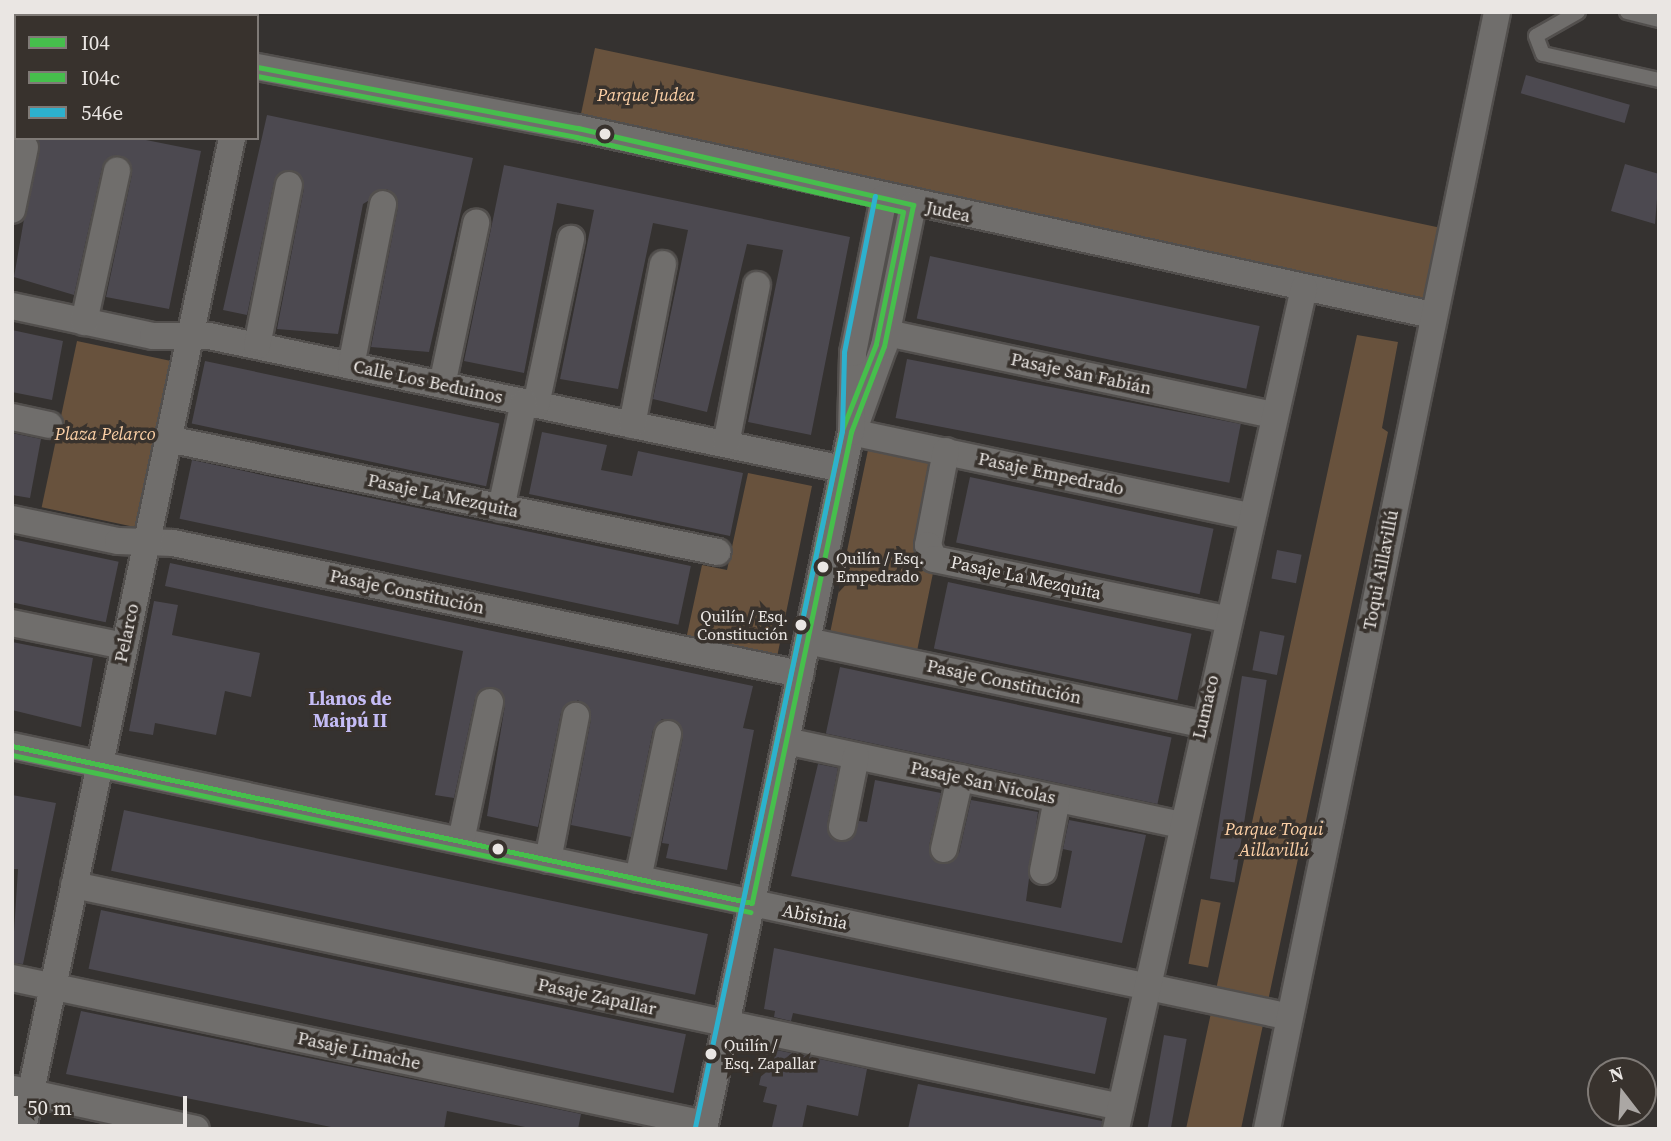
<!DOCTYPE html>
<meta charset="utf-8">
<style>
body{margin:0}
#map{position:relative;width:1671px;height:1141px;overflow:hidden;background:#353230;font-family:"Source Serif 4",serif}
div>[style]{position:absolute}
.green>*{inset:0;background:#68523d;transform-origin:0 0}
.building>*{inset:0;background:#4c4950;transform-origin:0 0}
.roads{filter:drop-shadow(2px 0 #524f4d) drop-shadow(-2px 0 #524f4d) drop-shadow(0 2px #524f4d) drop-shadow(0 -2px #524f4d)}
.service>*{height:14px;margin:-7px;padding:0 7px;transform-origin:7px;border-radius:7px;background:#706e6c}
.minor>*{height:26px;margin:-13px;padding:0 13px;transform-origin:13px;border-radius:13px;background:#706e6c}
.bus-1>*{height:5px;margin:-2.5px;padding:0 2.5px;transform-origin:2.5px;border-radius:2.5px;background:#46bf4c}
.bus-2>*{height:5px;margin:-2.5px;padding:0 2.5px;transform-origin:2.5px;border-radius:2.5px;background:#46bf4c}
.bus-3>*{height:5px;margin:-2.5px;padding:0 2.5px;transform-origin:2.5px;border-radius:2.5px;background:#2db1ce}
.dots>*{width:19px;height:19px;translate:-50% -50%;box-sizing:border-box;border:4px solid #38322d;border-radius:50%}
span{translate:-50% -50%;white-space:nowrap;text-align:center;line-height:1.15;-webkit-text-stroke:7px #38322d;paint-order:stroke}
.bus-label{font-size:16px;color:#eae6e3}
.left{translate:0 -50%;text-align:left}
.right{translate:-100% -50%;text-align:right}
.park-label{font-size:18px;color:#fcd0a6;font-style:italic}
.street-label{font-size:18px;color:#eae6e3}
.neighbourhood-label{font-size:19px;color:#c5bcf5;font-weight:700}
.frame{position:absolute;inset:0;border:14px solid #eae6e3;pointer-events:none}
.legend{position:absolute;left:14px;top:14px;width:245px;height:126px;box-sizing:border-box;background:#38322d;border:2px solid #7f7a76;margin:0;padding:9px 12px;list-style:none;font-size:21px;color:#eae6e3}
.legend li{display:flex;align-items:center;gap:14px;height:35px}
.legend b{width:35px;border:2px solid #7f7a76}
.north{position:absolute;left:1587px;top:1057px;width:70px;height:70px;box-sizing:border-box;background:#38322d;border:2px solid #7f7a76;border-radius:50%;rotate:343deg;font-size:19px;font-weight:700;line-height:28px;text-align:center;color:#eae6e3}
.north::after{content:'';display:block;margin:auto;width:24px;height:32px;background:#aba7a4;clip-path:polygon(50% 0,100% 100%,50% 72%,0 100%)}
.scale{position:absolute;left:14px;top:1096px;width:173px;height:32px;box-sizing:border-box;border:4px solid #eae6e3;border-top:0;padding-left:9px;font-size:21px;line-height:24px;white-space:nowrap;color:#eae6e3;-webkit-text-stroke:5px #38322d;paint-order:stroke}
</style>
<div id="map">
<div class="green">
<div style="left:595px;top:48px;width:870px;height:72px;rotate:12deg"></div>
<div style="clip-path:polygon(1357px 335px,1398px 342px,1382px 428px,1388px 432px,1241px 1129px,1186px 1129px)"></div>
<div style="left:77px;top:341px;width:95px;height:170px;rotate:12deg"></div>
<div style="clip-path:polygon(869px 445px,937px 459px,914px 569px,933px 573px,916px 656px,829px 638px)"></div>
<div style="clip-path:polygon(748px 473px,812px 486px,776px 662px,685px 644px,702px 565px,727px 570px)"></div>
<div style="left:1201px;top:899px;width:20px;height:66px;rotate:11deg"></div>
</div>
<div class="building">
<div style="left:1526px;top:75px;width:108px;height:19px;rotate:16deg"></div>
<div style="clip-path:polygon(267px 115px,473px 158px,429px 352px,371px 347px,398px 207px,387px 189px,363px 204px,338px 334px,277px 329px,304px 188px,293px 170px,274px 182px,247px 315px,223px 310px)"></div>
<div style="clip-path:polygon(38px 138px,136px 138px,201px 151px,169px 309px,106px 297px,132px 174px,120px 156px,102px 168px,74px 295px,14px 277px)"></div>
<div style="clip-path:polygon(1625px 164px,1659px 174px,1655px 224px,1611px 211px)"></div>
<div style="clip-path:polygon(504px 165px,850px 237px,811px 435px,748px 422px,783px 250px,747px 244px,707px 412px,653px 399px,688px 230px,653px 223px,618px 389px,560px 379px,594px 210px,557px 203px,524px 373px,464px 361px)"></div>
<div style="left:930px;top:256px;width:337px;height:64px;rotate:12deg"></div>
<div style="clip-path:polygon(12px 330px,63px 341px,52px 400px,12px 392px)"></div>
<div style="left:907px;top:359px;width:340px;height:60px;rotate:11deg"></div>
<div style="left:205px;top:361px;width:301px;height:64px;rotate:12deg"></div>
<div style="clip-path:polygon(542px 432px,607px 445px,601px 470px,632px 476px,638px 451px,743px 473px,730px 536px,529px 494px)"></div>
<div style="clip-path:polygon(12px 433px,41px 439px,30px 498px,12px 495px)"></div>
<div style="left:192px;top:460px;width:510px;height:60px;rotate:12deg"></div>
<div style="left:970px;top:477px;width:249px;height:67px;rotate:12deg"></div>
<div style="left:12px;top:539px;width:109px;height:62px;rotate:12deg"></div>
<div style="left:1277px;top:550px;width:25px;height:29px;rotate:11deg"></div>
<div style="clip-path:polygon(170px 563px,753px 686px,743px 728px,754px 730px,727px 870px,666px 858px,669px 844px,662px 843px,683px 737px,678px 722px,662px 719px,653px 730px,631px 837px,571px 825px,591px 719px,578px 700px,561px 713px,538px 827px,487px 816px,505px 705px,494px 687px,475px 699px,454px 798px,435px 795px,463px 651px,165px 586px)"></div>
<div style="left:948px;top:582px;width:249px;height:68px;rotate:12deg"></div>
<div style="clip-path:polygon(154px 601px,178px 605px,172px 635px,260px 653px,251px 697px,225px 691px,216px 735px,155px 723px,153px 735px,129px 731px)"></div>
<div style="left:1260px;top:631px;width:25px;height:40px;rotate:11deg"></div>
<div style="clip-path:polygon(12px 642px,93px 658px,81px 727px,12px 710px)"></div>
<div style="left:840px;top:667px;width:339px;height:68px;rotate:12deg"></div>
<div style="left:1242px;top:676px;width:25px;height:205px;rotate:9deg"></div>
<div style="clip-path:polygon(818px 764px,838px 768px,827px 825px,838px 842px,853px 838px,859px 821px,867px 822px,875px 780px,941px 793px,929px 846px,941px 864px,959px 853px,971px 800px,1038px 812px,1026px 901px,1061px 908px,1072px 851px,1063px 849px,1069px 820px,1146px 835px,1122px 943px,791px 876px)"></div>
<div style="clip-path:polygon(12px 795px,56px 803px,23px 964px,12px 963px,18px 869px,12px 869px)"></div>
<div style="left:124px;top:810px;width:597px;height:62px;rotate:12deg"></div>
<div style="left:101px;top:910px;width:598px;height:60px;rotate:12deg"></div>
<div style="clip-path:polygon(774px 948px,1107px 1018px,1095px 1074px,793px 1013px,791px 1021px,774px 1017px,775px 1011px,764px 1009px)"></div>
<div style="clip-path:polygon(81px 1011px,581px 1114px,578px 1129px,535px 1129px,447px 1111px,444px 1129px,341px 1129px,66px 1074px)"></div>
<div style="left:1164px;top:1035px;width:23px;height:96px;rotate:10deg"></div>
<div style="clip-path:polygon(767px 1048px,867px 1069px,858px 1116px,807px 1105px,802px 1129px,772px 1127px,777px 1105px,763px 1102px,767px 1087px,759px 1085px)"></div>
<div style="clip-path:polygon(918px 1084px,1102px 1121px,1101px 1129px,908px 1129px)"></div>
</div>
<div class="roads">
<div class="service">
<div style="left:1578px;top:12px;width:48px;rotate:150.3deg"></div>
<div style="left:1536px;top:36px;width:19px;rotate:69deg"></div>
<div style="left:1543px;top:54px;width:119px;rotate:12.6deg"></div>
<div style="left:1627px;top:12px;width:33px;rotate:14deg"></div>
</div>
<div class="minor">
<div style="left:12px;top:24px;width:4px;rotate:14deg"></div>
<div style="left:257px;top:67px;width:327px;rotate:10.8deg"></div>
<div style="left:578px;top:128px;width:874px;rotate:12.35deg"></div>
<div style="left:12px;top:210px;width:64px;rotate:-78.3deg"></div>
<div style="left:12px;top:306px;width:144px;rotate:12deg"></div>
<div style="left:153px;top:336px;width:56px"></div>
<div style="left:209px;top:336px;width:648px;rotate:11.85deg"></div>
<div style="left:84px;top:322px;width:155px;rotate:-77.7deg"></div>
<div style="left:887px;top:333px;width:396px;rotate:12deg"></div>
<div style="left:257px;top:346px;width:164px;rotate:-78.8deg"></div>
<div style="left:351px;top:366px;width:165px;rotate:-78.8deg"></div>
<div style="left:442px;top:385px;width:166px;rotate:-78.1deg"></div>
<div style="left:536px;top:405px;width:170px;rotate:-78.1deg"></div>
<div style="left:12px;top:417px;width:38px;rotate:12deg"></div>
<div style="left:856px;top:424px;width:83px;rotate:-70.3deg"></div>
<div style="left:884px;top:346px;width:144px;rotate:-78.4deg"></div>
<div style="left:632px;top:425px;width:164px;rotate:-79.1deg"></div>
<div style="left:851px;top:432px;width:408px;rotate:11.9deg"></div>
<div style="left:168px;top:439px;width:561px;rotate:11.61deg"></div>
<div style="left:726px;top:444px;width:162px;rotate:-79deg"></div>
<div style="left:946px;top:451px;width:96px;rotate:100.8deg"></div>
<div style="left:928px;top:545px;width:15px;rotate:67deg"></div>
<div style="left:934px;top:559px;width:298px;rotate:11.6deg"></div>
<div style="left:501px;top:508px;width:108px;rotate:-77.8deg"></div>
<div style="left:12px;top:519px;width:108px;rotate:11.7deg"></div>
<div style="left:118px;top:541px;width:55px;rotate:2.1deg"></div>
<div style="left:173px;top:543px;width:641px;rotate:11.8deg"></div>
<div style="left:12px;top:623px;width:114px;rotate:11.6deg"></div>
<div style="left:807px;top:641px;width:404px;rotate:11.9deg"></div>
<div style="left:786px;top:741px;width:403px;rotate:12deg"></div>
<div style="left:12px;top:746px;width:1306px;rotate:11.97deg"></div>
<div style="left:842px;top:827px;width:72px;rotate:-78.8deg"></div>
<div style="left:461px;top:841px;width:142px;rotate:-78.2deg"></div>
<div style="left:944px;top:849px;width:73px;rotate:-77.3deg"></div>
<div style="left:548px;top:860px;width:147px;rotate:-79deg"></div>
<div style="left:1043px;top:871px;width:73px;rotate:-79deg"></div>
<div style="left:638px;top:879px;width:148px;rotate:-78.3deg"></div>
<div style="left:74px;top:885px;width:1070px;rotate:11.97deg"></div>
<div style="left:12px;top:978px;width:708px;rotate:11.9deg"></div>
<div style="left:13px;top:1089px;width:187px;rotate:12.3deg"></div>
<div style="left:23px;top:1129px;width:1013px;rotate:-78.09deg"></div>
<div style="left:704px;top:1129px;width:712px;rotate:-78.09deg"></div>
<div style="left:851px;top:432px;width:79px;rotate:-88.5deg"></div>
<div style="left:853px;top:353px;width:158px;rotate:-78.7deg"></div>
<div style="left:1116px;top:1129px;width:862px;rotate:-77.4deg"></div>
<div style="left:1267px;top:1129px;width:1140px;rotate:-78.36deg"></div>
</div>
</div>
<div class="bus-1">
<div style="left:257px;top:67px;width:327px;rotate:10.8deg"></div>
<div style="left:578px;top:128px;width:344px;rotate:12.9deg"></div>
<div style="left:913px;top:205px;width:144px;rotate:101.6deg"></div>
<div style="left:884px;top:346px;width:92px;rotate:111deg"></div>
<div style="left:851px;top:432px;width:481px;rotate:101.9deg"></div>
<div style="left:12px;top:746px;width:756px;rotate:11.98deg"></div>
</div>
<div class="bus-2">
<div style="left:257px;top:76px;width:325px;rotate:10.8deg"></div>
<div style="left:576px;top:137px;width:335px;rotate:12.9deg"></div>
<div style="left:903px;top:212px;width:135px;rotate:101.6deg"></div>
<div style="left:876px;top:344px;width:92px;rotate:111.6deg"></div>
<div style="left:842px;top:430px;width:481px;rotate:101.9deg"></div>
<div style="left:12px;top:755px;width:755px;rotate:12.01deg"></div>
</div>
<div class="bus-3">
<div style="left:695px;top:1127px;width:711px;rotate:-78.07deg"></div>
<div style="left:842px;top:431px;width:79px;rotate:-88.5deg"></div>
<div style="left:844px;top:352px;width:159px;rotate:-78.8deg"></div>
</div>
<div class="dots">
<div style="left:605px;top:134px;background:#eae6e3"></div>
<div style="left:823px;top:567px;background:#eae6e3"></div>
<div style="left:801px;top:625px;background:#eae6e3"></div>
<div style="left:498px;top:849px;background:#eae6e3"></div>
<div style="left:711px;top:1054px;background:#eae6e3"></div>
</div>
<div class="bus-label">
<span class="left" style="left:836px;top:567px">Quilín / Esq.<br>Empedrado</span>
<span class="right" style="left:788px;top:625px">Quilín / Esq.<br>Constitución</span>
<span class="left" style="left:724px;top:1054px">Quilín /<br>Esq. Zapallar</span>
</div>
<div class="park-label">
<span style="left:646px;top:95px">Parque Judea</span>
<span style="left:105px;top:434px">Plaza Pelarco</span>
<span style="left:1274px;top:840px">Parque Toqui<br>Aillavillú</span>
</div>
<div class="street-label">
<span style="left:948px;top:212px;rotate:12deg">Judea</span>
<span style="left:1081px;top:374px;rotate:12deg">Pasaje San Fabián</span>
<span style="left:428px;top:382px;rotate:12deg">Calle Los Beduinos</span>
<span style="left:1051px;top:474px;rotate:12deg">Pasaje Empedrado</span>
<span style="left:443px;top:496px;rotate:12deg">Pasaje La Mezquita</span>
<span style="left:1381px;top:570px;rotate:-79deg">Toqui Aillavillú</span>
<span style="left:1026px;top:578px;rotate:12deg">Pasaje La Mezquita</span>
<span style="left:407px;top:592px;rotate:12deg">Pasaje Constitución</span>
<span style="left:127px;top:633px;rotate:-78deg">Pelarco</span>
<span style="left:1004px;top:682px;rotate:12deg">Pasaje Constitución</span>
<span style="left:1206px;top:707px;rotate:-77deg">Lumaco</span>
<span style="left:983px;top:783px;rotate:12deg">Pasaje San Nicolas</span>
<span style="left:815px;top:917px;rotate:12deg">Abisinia</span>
<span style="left:597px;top:997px;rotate:12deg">Pasaje Zapallar</span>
<span style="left:359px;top:1051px;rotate:12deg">Pasaje Limache</span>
</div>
<div class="neighbourhood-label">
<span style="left:350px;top:710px">Llanos de<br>Maipú II</span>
</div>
<div class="frame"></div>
<ul class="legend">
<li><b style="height:9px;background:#46bf4c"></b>I04</li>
<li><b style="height:9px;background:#46bf4c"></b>I04c</li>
<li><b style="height:9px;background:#2db1ce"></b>546e</li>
</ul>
<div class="north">N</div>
<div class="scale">50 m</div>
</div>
